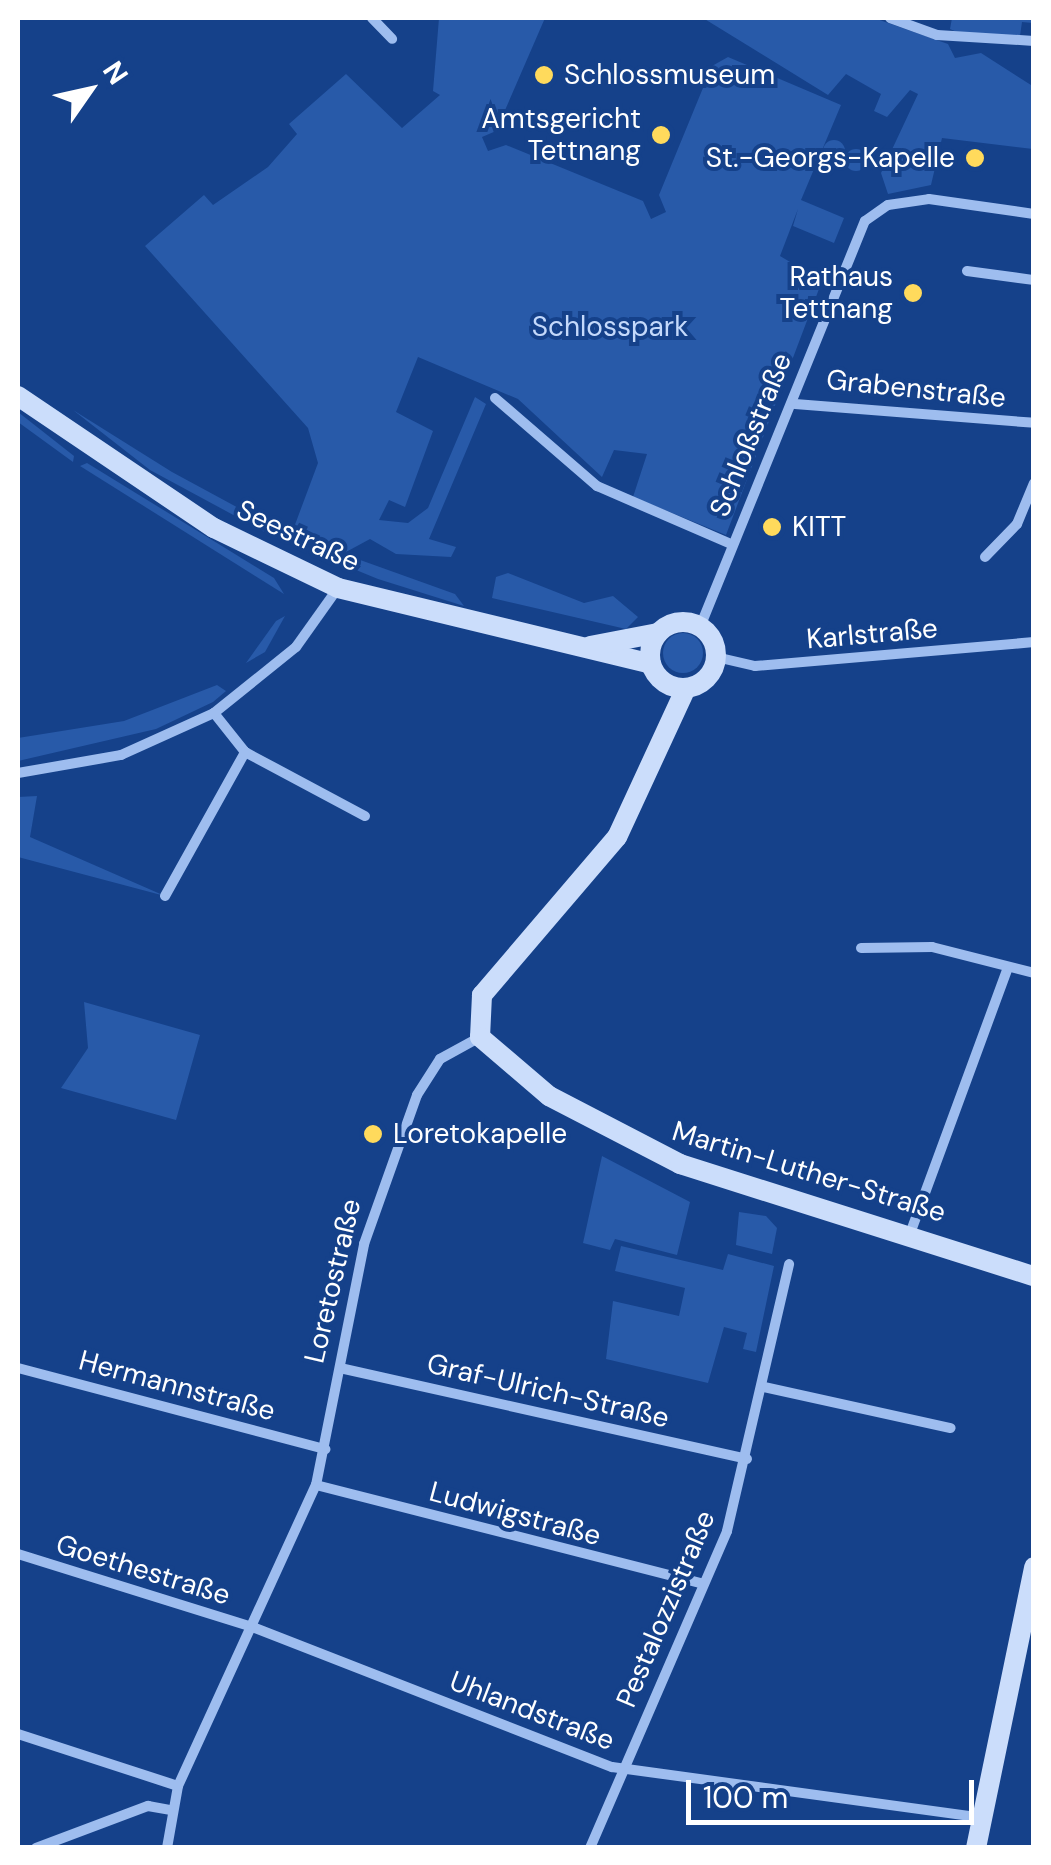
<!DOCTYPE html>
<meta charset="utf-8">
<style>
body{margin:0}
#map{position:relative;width:1051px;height:1865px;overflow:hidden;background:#15418a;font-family:"DM Sans",sans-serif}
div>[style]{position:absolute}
.green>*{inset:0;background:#285aa9}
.round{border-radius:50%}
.street>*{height:10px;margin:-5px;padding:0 5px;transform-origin:5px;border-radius:5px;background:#9ebdef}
.secondary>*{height:20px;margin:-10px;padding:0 10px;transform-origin:10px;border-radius:10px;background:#cbddfb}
.secondary>.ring{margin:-10px;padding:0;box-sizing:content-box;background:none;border:20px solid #cbddfb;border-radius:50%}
.dots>*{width:28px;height:28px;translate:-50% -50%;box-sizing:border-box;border:5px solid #15418a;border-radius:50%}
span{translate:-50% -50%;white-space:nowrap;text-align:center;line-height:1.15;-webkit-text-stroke:8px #15418a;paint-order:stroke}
.poi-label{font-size:28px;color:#fff}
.left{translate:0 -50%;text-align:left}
.right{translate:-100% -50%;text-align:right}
.park-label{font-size:28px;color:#c4d9fb}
.street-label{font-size:28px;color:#fff}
.frame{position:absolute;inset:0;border:20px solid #fff;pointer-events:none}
.north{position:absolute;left:40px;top:40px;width:100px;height:100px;-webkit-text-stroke:8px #15418a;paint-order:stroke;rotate:56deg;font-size:28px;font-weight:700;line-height:40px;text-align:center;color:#fff}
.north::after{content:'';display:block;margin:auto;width:35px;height:45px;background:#fff;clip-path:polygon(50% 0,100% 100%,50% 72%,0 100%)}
.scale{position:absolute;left:686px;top:1780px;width:288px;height:45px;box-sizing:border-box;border:5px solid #fff;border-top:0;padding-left:12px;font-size:30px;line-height:35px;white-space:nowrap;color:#fff;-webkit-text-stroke:8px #15418a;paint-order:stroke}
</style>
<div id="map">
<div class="green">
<div style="clip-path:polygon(439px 18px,545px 18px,496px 131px,482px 137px,488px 151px,506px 145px,643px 201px,651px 219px,666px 212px,659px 195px,712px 66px,728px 57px,841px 105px,801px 200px,844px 218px,834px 243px,793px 226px,798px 209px,780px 256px,822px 281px,726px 535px,633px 497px,647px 454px,614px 450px,602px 477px,518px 399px,418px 357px,396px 412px,433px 431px,405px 507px,389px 500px,379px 520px,408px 523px,428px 508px,475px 397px,486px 404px,429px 539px,456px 547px,451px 557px,396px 554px,370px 539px,346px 552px,293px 530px,318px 463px,308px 428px,145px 246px,204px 195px,213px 205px,268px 167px,297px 134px,289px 124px,346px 74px,402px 128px,440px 95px,433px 91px)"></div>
<div style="clip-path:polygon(703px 18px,874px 18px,948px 44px,955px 58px,981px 53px,1031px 85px,1033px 149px,942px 138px,931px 185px,888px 194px,881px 173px,918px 94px,910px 90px,887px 117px,874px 111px,881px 94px,846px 74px,828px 95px)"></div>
<div style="clip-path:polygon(952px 18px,1033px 18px,1033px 23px,1022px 22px,1020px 36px,961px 34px,950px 29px)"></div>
<div class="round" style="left:823px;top:140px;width:22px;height:22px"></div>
<div class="round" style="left:845px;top:149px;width:22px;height:22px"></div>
<div style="clip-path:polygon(73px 410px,172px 472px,281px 531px,276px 538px,150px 470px)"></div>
<div style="clip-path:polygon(18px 412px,74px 456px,73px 462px,18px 422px)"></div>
<div style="clip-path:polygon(87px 463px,274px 578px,284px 594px,80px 466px)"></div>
<div style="clip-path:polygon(285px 533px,455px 594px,464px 606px,378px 579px,283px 540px)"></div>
<div style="clip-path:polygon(508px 573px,584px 603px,613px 596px,638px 617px,626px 629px,492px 598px,496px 577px)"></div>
<div style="clip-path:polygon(285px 616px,265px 652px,246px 663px,276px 621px)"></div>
<div class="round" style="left:663px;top:633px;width:40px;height:40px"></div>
<div style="clip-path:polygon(217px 685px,226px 691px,213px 702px,156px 729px,18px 761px,18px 738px,124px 721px)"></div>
<div style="clip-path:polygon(37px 796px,30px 837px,165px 896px,18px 857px,18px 797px)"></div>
<div style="clip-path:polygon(84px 1002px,200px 1035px,176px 1120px,61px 1088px,88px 1048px)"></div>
<div style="clip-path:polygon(602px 1156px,690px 1202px,677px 1255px,615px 1239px,610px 1250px,583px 1243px)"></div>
<div style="clip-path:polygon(739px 1212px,766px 1216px,777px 1228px,772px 1254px,736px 1245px)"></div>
<div style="clip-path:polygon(621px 1246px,723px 1270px,728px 1254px,774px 1266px,756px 1352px,743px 1349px,747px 1333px,724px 1327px,708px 1383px,606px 1359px,613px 1301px,679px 1316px,685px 1288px,615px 1271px)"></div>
</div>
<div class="street">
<div style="left:372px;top:18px;width:29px;rotate:46deg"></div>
<div style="left:890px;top:18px;width:50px;rotate:19.9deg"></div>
<div style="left:937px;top:35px;width:97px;rotate:3.5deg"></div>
<div style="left:967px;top:271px;width:68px;rotate:7.7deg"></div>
<div style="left:495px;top:398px;width:135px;rotate:40.8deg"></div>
<div style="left:597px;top:486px;width:146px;rotate:23.4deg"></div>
<div style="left:795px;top:404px;width:240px;rotate:4.5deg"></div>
<div style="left:985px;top:557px;width:46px;rotate:-45.9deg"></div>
<div style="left:1017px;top:524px;width:44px;rotate:-67.5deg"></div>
<div style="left:700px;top:627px;width:438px;rotate:-67.9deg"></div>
<div style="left:865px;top:221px;width:28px;rotate:-35deg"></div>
<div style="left:888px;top:205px;width:41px;rotate:-8.3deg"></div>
<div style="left:929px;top:199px;width:106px;rotate:8.1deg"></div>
<div style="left:716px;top:657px;width:40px;rotate:13deg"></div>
<div style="left:755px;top:666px;width:280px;rotate:-4.9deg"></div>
<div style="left:214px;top:713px;width:50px;rotate:51.5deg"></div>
<div style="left:245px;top:752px;width:136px;rotate:28.1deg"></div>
<div style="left:18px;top:773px;width:105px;rotate:-9.9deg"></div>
<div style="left:121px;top:755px;width:102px;rotate:-24.3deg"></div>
<div style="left:214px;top:713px;width:105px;rotate:-38.8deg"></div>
<div style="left:296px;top:647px;width:72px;rotate:-54.6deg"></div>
<div style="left:165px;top:896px;width:165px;rotate:-60.9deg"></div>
<div style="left:861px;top:948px;width:71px;rotate:-0.8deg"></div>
<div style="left:932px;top:947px;width:105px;rotate:14.3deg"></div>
<div style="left:911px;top:1231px;width:281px;rotate:-69.8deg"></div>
<div style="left:18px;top:1368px;width:318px;rotate:14.8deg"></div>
<div style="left:340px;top:1368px;width:417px;rotate:12.6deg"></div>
<div style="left:764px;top:1387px;width:191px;rotate:12.4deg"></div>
<div style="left:316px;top:1485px;width:399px;rotate:14.3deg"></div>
<div style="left:18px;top:1554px;width:248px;rotate:17.3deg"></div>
<div style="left:255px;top:1628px;width:383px;rotate:21.3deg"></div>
<div style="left:612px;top:1767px;width:373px;rotate:7.8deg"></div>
<div style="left:18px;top:1734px;width:168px;rotate:18deg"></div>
<div style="left:36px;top:1848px;width:120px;rotate:-20.6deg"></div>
<div style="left:148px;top:1806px;width:22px;rotate:10deg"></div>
<div style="left:167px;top:1848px;width:63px;rotate:-79.9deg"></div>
<div style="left:178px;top:1786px;width:331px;rotate:-65.4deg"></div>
<div style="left:316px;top:1485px;width:246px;rotate:-78.7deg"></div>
<div style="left:364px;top:1244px;width:158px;rotate:-70.4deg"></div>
<div style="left:417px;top:1095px;width:43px;rotate:-57.4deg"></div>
<div style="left:440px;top:1059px;width:46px;rotate:-28.8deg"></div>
<div style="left:590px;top:1848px;width:345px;rotate:-66.6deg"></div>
<div style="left:727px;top:1531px;width:274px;rotate:-76.9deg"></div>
</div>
<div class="secondary">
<div style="left:18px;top:396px;width:236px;rotate:34deg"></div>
<div style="left:214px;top:528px;width:138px;rotate:25.8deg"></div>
<div style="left:338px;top:588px;width:322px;rotate:13.6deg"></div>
<div class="ring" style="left:650px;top:622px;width:46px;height:46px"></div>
<div style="left:590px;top:646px;width:69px;rotate:-10.8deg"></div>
<div style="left:686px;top:688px;width:164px;rotate:114.8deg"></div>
<div style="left:617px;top:837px;width:208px;rotate:130.5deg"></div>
<div style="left:482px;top:995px;width:42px;rotate:92.7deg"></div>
<div style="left:480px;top:1037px;width:91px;rotate:40.5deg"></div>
<div style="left:549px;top:1096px;width:148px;rotate:27.4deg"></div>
<div style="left:680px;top:1164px;width:371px;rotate:17.6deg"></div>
<div style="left:976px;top:1848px;width:287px;rotate:-78.3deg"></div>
</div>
<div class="dots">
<div style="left:544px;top:75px;background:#ffda5c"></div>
<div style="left:661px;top:135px;background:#ffda5c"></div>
<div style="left:975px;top:158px;background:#ffda5c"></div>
<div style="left:913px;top:293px;background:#ffda5c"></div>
<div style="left:772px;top:527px;background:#ffda5c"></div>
<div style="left:373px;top:1134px;background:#ffda5c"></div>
</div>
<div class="poi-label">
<span class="left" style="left:564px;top:75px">Schlossmuseum</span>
<span class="right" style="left:641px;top:135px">Amtsgericht<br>Tettnang</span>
<span class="right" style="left:955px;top:158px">St.-Georgs-Kapelle</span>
<span class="right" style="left:893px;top:293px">Rathaus<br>Tettnang</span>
<span class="left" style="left:792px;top:527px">KITT</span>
<span class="left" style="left:393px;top:1134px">Loretokapelle</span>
</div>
<div class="park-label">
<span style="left:610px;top:327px">Schlosspark</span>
</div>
<div class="street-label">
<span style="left:916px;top:389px;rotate:6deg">Grabenstraße</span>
<span style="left:751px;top:435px;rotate:-68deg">Schloßstraße</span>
<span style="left:298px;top:536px;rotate:25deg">Seestraße</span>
<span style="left:872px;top:634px;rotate:-5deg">Karlstraße</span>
<span style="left:809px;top:1172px;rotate:17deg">Martin-Luther-Straße</span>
<span style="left:333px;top:1281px;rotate:-77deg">Loretostraße</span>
<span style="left:177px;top:1386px;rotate:15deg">Hermannstraße</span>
<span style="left:548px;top:1391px;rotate:13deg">Graf-Ulrich-Straße</span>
<span style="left:515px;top:1514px;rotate:15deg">Ludwigstraße</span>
<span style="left:143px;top:1570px;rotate:17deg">Goethestraße</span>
<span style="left:666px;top:1609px;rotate:-67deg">Pestalozzistraße</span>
<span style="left:532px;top:1711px;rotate:21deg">Uhlandstraße</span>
</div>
<div class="frame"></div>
<div class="north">N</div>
<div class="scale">100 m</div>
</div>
